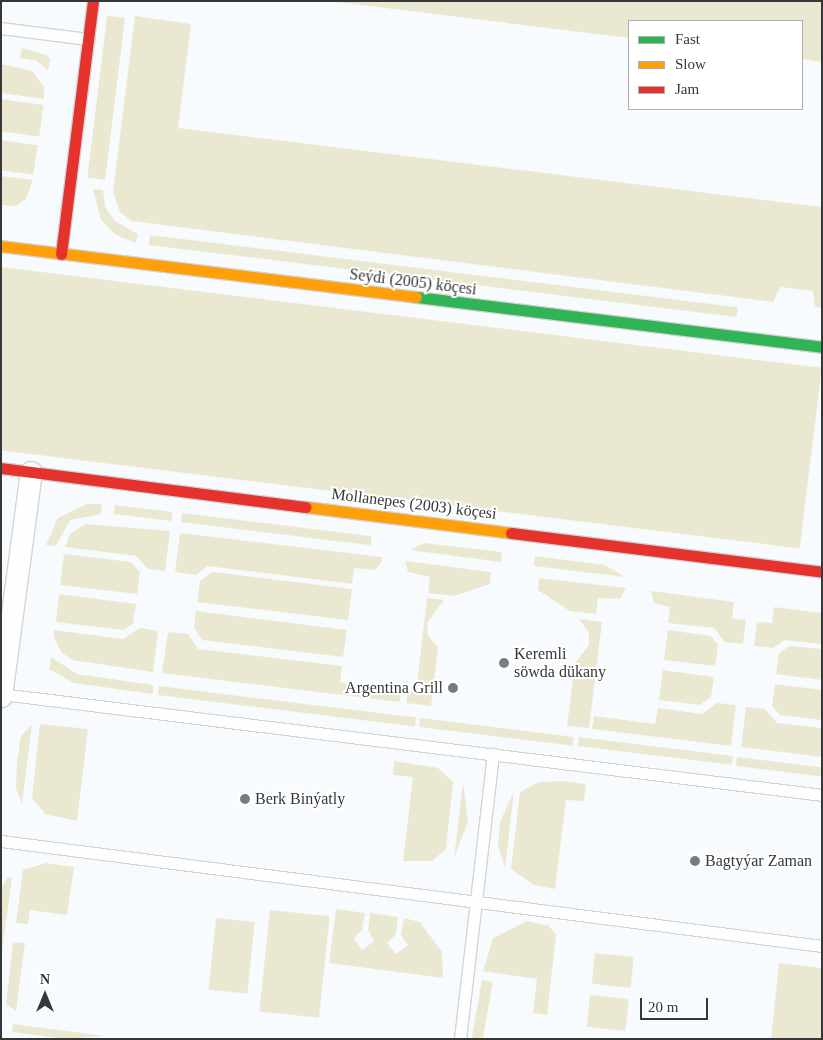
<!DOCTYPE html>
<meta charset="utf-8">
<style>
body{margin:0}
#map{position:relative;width:823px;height:1040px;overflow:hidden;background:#f8fbfd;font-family:"Times New Roman",serif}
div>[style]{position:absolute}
.green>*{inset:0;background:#ebe8d2;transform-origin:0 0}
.roads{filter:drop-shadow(1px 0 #d2d4d5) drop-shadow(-1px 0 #d2d4d5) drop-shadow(0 1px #d2d4d5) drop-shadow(0 -1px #d2d4d5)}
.lane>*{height:11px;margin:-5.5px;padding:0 5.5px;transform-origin:5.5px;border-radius:5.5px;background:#fefeff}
.street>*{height:21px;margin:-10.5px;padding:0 10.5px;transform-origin:10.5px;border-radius:10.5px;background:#fefeff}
.fast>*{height:11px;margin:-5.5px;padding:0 5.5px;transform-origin:5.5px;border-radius:5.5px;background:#30b455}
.slow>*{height:11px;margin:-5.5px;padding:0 5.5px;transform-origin:5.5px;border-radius:5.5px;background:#ff9f0a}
.jam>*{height:11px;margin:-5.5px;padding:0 5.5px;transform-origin:5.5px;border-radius:5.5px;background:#e5322d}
.dots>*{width:14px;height:14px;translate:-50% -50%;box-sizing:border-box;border:2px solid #fff;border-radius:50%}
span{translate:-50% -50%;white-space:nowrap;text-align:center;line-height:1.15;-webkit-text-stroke:4px #fff;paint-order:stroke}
.street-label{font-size:16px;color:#353739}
.poi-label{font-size:16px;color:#353739}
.left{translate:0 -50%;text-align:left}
.right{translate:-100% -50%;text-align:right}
.frame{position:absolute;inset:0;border:2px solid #353739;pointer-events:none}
.legend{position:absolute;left:628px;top:20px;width:175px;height:90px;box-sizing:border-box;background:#fff;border:1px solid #aeafb0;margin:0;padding:6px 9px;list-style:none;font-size:15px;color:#353739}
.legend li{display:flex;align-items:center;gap:10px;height:25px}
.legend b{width:25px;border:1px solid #aeafb0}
.north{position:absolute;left:20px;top:970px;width:50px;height:50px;-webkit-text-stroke:4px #fff;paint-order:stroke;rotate:0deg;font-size:14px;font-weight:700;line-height:20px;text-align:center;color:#353739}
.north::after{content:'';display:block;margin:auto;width:18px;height:22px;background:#353739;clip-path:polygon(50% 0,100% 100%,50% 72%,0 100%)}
.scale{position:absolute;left:640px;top:998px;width:68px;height:22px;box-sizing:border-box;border:2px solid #353739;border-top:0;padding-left:6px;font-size:15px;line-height:18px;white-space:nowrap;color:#353739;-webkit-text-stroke:4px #fff;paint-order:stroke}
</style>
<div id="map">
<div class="green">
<div style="clip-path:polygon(328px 1px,822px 1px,822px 62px,802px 59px,802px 21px,629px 21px,629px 38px)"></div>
<div style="clip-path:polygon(135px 16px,191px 24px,178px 128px,822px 207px,822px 308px,815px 307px,813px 291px,780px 287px,773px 302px,132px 221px,120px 212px,113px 192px)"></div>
<div style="left:125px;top:18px;width:163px;height:18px;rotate:97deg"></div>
<div style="clip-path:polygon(22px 48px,46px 55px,50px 59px,48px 71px,37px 61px,20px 58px)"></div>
<div style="clip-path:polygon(1px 64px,32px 71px,44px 87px,44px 99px,1px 93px)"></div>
<div style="left:1px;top:99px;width:43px;height:32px;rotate:8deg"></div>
<div style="left:1px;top:140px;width:37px;height:30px;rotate:8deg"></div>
<div style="clip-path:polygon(1px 176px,33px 180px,26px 199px,16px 206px,1px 205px)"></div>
<div style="clip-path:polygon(93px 189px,103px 190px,105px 207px,115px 221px,138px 234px,136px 243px,116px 235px,101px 220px)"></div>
<div style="left:150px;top:235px;width:592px;height:10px;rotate:7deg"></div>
<div style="left:1px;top:267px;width:827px;height:182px;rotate:7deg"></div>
<div style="clip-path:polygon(87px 504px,102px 504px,101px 514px,70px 520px,56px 546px,46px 545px,58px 518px)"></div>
<div style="left:115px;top:505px;width:58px;height:9px;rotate:7deg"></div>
<div style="left:182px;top:513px;width:191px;height:9px;rotate:7deg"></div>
<div style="clip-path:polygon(86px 524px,170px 531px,165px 571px,148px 569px,136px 556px,65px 547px,70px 534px)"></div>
<div style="clip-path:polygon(180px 533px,382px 557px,382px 561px,375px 570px,354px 568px,352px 584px,207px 566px,196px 575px,175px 572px)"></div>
<div style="clip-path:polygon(424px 543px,502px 552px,501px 562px,410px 550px)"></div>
<div style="clip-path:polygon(64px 554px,131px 562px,140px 572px,137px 594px,60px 585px)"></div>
<div style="clip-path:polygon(535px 556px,605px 565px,625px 577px,534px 566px)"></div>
<div style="clip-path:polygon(405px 561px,491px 572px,490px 584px,454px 596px,428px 593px,430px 577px,408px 572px)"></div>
<div style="clip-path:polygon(212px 572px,352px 589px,348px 620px,197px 602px,200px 581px)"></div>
<div style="clip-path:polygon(539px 578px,626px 588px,620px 599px,598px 598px,596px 614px,570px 611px,538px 590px)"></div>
<div style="clip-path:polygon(651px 591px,734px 602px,732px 619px,746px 620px,743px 644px,725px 642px,714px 628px,668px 623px,670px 607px,654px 603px)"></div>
<div style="clip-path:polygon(59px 594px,136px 604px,133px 624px,123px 630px,56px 622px)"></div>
<div style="clip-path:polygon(427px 598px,444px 600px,427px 623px,428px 635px,438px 647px,431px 706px,406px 703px,408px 691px,416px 692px)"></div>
<div style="clip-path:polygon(774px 607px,822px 613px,822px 644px,785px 640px,773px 648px,754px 646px,757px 622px,772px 623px)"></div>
<div style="clip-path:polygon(196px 611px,347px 630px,343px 657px,202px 640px,194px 628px)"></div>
<div style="clip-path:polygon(579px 619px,602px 622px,589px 728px,567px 726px,575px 663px,589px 645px,589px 633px)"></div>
<div style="clip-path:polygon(140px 628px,158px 631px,153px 672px,72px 660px,61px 652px,54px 637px,54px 630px,123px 639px)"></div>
<div style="clip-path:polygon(668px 630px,711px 636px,718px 645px,715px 666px,664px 660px)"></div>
<div style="clip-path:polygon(168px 632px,188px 634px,198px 649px,342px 666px,340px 683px,401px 690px,400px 702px,162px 673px)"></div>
<div style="clip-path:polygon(790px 646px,822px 649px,822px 680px,776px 674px,779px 653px)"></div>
<div style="clip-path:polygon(51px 657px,77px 674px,153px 685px,153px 694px,74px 683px,49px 669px)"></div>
<div style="clip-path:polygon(663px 670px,714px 677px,711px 697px,700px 705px,659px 700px)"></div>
<div style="clip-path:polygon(775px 684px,822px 690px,822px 720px,780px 715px,772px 706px)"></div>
<div style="left:159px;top:686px;width:259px;height:9px;rotate:7deg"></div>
<div style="clip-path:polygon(717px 703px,736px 705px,731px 746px,592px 729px,594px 716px,655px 724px,658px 708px,702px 714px)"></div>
<div style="clip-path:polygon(746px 707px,765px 709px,777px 723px,822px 728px,822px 757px,741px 747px)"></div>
<div style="left:420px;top:718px;width:155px;height:9px;rotate:7deg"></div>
<div style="clip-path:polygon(32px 724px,22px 804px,16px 788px,17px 762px,21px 736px)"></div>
<div style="clip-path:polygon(40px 724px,88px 729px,77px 821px,45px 814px,32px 798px)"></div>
<div style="left:579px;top:737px;width:155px;height:9px;rotate:7deg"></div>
<div style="left:737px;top:757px;width:86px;height:9px;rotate:7deg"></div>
<div style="clip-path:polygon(394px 761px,438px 768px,453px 782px,446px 849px,432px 861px,403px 861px,413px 777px,393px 775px)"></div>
<div style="clip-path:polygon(562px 781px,586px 784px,584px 801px,566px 800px,555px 889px,534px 885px,511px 869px,520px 792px,539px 782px)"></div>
<div style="clip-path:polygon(463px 783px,468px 822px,454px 858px)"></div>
<div style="clip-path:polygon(514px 791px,505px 868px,498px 846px,500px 822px)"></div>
<div style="clip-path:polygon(46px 863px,74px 867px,67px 915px,30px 910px,28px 924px,16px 923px,23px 870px)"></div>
<div style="clip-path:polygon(8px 877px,12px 878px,1px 956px,1px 888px)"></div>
<div style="clip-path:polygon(336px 909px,365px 913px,362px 930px,354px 938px,362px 950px,374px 941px,368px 930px,370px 913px,398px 917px,396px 934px,387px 943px,396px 954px,408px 945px,401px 935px,404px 918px,420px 922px,442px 952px,443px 978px,329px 963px)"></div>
<div style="left:270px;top:910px;width:60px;height:102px;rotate:6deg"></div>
<div style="left:216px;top:918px;width:39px;height:72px;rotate:6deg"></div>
<div style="clip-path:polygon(527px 921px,549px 926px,556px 935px,547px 1015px,533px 1013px,537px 979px,483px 971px,493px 938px)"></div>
<div style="clip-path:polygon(13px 942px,25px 943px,16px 1011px,6px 1004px)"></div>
<div style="left:595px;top:953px;width:39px;height:31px;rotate:6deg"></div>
<div style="clip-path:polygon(779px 963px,822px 968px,822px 1039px,771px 1039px)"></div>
<div style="left:482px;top:980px;width:11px;height:59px;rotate:10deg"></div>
<div style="left:590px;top:995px;width:39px;height:32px;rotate:6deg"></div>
<div style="clip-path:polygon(13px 1024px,105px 1036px,64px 1039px,12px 1032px)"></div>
</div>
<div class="roads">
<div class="lane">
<div style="left:1px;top:28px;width:88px;rotate:7.2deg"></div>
<div style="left:1px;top:694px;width:827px;rotate:7.01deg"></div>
<div style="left:1px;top:841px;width:828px;rotate:7.29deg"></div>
<div style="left:460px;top:1039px;width:287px;rotate:-83.4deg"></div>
</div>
<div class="street">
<div style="left:1px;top:696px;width:226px;rotate:-82.4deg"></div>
</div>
<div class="fast">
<div style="left:416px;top:297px;width:409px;rotate:7deg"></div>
</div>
<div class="slow">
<div style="left:1px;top:246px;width:418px;rotate:7deg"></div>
<div style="left:306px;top:507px;width:207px;rotate:7.2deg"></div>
</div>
<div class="jam">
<div style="left:61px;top:254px;width:255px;rotate:-82.8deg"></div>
<div style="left:1px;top:468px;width:307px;rotate:7.3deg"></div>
<div style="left:511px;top:533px;width:313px;rotate:7.1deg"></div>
</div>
</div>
<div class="dots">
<div style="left:504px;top:663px;background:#797c7e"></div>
<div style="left:453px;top:688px;background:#797c7e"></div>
<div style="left:245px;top:799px;background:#797c7e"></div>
<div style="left:695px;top:861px;background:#797c7e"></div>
</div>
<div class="street-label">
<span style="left:413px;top:282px;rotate:7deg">Seýdi (2005) köçesi</span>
<span style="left:414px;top:504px;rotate:7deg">Mollanepes (2003) köçesi</span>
</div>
<div class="poi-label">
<span class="left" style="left:514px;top:663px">Keremli<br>söwda dükany</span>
<span class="right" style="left:443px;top:688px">Argentina Grill</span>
<span class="left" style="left:255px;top:799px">Berk Binýatly</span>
<span class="left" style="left:705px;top:861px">Bagtyýar Zaman</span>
</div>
<div class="frame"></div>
<ul class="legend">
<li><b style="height:6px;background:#30b455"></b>Fast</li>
<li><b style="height:6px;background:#ff9f0a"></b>Slow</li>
<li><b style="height:6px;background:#e5322d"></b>Jam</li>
</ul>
<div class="north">N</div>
<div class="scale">20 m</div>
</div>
